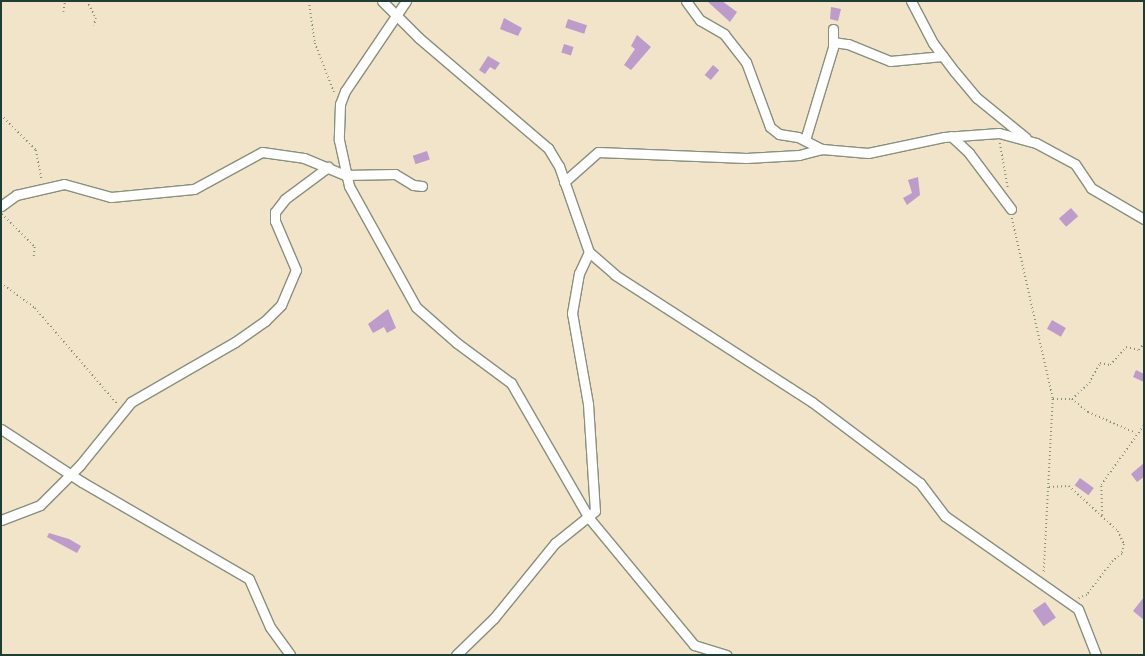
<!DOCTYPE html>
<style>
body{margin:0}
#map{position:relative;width:1145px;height:656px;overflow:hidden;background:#f1e4c9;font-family:"Gochi Hand",sans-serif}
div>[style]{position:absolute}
.building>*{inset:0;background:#bd9bcb;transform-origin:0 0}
.path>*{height:1.5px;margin-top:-0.75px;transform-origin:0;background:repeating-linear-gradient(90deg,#88907e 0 1px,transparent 0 4px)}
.roads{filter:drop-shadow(1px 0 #88907e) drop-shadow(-1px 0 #88907e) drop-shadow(0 1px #88907e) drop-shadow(0 -1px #88907e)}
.minor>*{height:9px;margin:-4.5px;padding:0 4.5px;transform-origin:4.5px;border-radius:4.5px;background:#fff}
span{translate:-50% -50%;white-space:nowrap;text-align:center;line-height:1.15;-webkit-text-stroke:3px #f7f3e8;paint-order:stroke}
.frame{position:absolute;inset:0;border:2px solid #1f3d34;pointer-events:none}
</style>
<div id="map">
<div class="building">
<div style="clip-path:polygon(707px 1px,722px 1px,737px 12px,730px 22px)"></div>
<div style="clip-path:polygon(831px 7px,841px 9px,838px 21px,830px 19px)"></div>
<div style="clip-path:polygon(504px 18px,522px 28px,518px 36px,500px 29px)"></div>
<div style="left:568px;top:19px;width:20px;height:9px;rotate:18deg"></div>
<div style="clip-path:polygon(637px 35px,651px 47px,631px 70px,624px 65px,635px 49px,631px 46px)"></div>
<div style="left:564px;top:44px;width:10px;height:9px;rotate:17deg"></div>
<div style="clip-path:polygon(488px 56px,500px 63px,495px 70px,490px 67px,485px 74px,479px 70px)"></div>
<div style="left:713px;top:65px;width:8px;height:13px;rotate:40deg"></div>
<div style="left:427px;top:151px;width:9px;height:15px;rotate:72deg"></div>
<div style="clip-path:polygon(918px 177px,920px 195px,907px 205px,903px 198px,912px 193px,908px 180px)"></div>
<div style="left:1071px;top:208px;width:11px;height:16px;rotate:49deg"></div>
<div style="clip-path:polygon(388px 309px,396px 328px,387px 333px,384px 327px,373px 333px,368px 324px)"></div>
<div style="left:1052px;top:320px;width:16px;height:10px;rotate:30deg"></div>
<div style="clip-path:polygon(1136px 370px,1144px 374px,1144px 382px,1133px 377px)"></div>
<div style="clip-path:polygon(1144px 463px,1144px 477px,1137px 482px,1131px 474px)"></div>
<div style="left:1080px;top:478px;width:17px;height:9px;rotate:36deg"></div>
<div style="clip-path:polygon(49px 533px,69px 539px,81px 546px,77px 553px,47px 537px)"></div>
<div style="clip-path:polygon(1144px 597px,1144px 620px,1133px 611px)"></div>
<div style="left:1045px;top:602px;width:19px;height:15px;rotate:55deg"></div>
</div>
<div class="path">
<div style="left:87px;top:1px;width:19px;rotate:62deg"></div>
<div style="left:96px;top:18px;width:8px;rotate:104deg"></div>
<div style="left:309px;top:1px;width:42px;rotate:81.9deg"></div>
<div style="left:315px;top:43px;width:53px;rotate:68.8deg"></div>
<div style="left:63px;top:12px;width:11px;rotate:-80deg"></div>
<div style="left:1px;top:115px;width:49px;rotate:45deg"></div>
<div style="left:36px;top:150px;width:31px;rotate:79deg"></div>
<div style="left:1000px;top:143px;width:46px;rotate:79.9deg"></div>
<div style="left:2px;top:214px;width:47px;rotate:45deg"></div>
<div style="left:35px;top:247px;width:10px;rotate:96deg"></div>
<div style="left:1012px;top:218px;width:186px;rotate:77.2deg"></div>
<div style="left:1053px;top:399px;width:174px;rotate:93deg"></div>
<div style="left:1px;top:283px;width:42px;rotate:36.3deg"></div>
<div style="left:35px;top:308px;width:128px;rotate:49.4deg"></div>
<div style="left:1053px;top:399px;width:19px"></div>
<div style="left:1072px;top:399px;width:21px;rotate:39deg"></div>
<div style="left:1088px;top:412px;width:52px;rotate:23.6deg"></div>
<div style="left:1072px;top:399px;width:23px;rotate:-43deg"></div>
<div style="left:1089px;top:383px;width:23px;rotate:-61deg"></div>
<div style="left:1100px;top:363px;width:10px;rotate:11deg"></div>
<div style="left:1110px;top:365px;width:24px;rotate:-48deg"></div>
<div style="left:1126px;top:347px;width:13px;rotate:13deg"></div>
<div style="left:1139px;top:350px;width:9px;rotate:-54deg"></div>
<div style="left:1049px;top:487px;width:20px;rotate:-3deg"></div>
<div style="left:1069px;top:486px;width:67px;rotate:42.6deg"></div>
<div style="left:1118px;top:531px;width:14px;rotate:65deg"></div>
<div style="left:1124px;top:544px;width:10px;rotate:101deg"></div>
<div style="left:1122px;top:554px;width:11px;rotate:142deg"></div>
<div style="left:1113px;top:561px;width:43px;rotate:127.4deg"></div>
<div style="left:1087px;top:595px;width:10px;rotate:156deg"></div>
<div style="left:1102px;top:515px;width:30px;rotate:-92deg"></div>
<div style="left:1101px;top:485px;width:74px;rotate:-54.4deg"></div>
</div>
<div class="roads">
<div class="minor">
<div style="left:382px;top:1px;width:52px;rotate:45deg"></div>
<div style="left:419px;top:38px;width:170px;rotate:40.5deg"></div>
<div style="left:548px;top:148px;width:21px;rotate:59deg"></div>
<div style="left:559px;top:166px;width:91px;rotate:70.8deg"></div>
<div style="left:589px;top:252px;width:23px;rotate:115deg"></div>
<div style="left:579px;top:273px;width:41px;rotate:99.9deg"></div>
<div style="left:572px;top:313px;width:92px;rotate:80deg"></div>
<div style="left:588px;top:404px;width:107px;rotate:86.3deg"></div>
<div style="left:595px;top:511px;width:51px;rotate:141.3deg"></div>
<div style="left:555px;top:543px;width:97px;rotate:129.1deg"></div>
<div style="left:494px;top:618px;width:53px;rotate:135.8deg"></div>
<div style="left:406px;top:1px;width:109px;rotate:124.1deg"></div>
<div style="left:345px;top:91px;width:14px;rotate:111deg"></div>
<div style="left:340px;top:104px;width:36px;rotate:92deg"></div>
<div style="left:339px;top:140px;width:47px;rotate:77.7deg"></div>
<div style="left:349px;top:186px;width:138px;rotate:61deg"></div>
<div style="left:416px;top:307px;width:55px;rotate:41.3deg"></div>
<div style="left:457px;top:343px;width:67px;rotate:36.5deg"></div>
<div style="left:511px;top:383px;width:156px;rotate:60deg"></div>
<div style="left:589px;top:518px;width:165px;rotate:50.4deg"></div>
<div style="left:694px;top:645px;width:34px;rotate:17deg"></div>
<div style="left:686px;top:1px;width:24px;rotate:54deg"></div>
<div style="left:700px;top:20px;width:28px;rotate:30deg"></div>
<div style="left:724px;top:34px;width:36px;rotate:52deg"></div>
<div style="left:746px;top:62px;width:69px;rotate:69.7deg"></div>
<div style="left:770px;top:127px;width:11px;rotate:38deg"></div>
<div style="left:779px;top:134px;width:19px;rotate:9deg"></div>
<div style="left:798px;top:137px;width:27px;rotate:27deg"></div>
<div style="left:911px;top:1px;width:47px;rotate:62.4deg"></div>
<div style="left:933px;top:43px;width:36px;rotate:53deg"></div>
<div style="left:955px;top:72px;width:34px;rotate:50deg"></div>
<div style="left:977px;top:98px;width:63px;rotate:39.2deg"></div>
<div style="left:833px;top:42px;width:15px;rotate:8deg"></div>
<div style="left:848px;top:44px;width:45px;rotate:22deg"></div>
<div style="left:890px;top:61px;width:53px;rotate:-5.4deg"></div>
<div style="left:951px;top:136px;width:25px;rotate:43deg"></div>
<div style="left:969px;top:153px;width:70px;rotate:53.1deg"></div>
<div style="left:805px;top:140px;width:97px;rotate:-73.2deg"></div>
<div style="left:833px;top:47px;width:18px;rotate:-90deg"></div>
<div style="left:564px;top:182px;width:45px;rotate:-41.4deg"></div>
<div style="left:598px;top:152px;width:148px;rotate:2.3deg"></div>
<div style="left:746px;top:158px;width:53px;rotate:-3.2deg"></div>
<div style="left:799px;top:155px;width:24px;rotate:-15deg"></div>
<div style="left:822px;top:149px;width:46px;rotate:5deg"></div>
<div style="left:868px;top:153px;width:78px;rotate:-11.9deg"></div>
<div style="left:944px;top:137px;width:55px;rotate:-4.2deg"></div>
<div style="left:999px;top:133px;width:38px;rotate:15deg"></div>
<div style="left:1036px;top:143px;width:44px;rotate:28.3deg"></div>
<div style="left:1075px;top:164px;width:29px;rotate:56deg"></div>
<div style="left:1091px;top:188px;width:61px;rotate:30.3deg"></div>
<div style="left:1px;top:206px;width:19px;rotate:-36deg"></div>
<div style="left:16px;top:195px;width:49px;rotate:-12.9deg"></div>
<div style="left:64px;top:184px;width:49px;rotate:15.5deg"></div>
<div style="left:111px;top:197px;width:83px;rotate:-5.5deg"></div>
<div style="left:194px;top:189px;width:77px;rotate:-28.6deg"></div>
<div style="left:262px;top:152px;width:42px;rotate:8.1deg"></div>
<div style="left:304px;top:158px;width:44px;rotate:22.5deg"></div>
<div style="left:345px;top:175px;width:50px;rotate:-1.1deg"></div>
<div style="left:395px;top:174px;width:21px;rotate:31deg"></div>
<div style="left:413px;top:185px;width:9px;rotate:6deg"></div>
<div style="left:589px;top:252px;width:35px;rotate:41deg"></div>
<div style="left:615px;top:275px;width:234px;rotate:32.8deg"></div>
<div style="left:812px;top:402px;width:135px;rotate:36.9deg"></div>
<div style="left:920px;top:483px;width:41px;rotate:52.9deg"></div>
<div style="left:945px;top:516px;width:162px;rotate:35deg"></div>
<div style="left:1078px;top:609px;width:49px;rotate:68.6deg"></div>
<div style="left:1px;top:429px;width:97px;rotate:33.2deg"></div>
<div style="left:82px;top:482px;width:193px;rotate:30.1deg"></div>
<div style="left:249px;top:579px;width:52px;rotate:66.4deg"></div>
<div style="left:270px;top:627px;width:34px;rotate:54deg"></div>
<div style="left:1px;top:520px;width:42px;rotate:-21deg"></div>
<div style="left:40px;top:505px;width:57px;rotate:-45deg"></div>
<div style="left:80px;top:465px;width:81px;rotate:-51deg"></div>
<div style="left:131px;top:402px;width:120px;rotate:-30deg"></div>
<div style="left:235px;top:342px;width:37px;rotate:-35deg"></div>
<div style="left:265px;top:321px;width:23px;rotate:-45deg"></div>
<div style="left:281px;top:305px;width:38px;rotate:-67deg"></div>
<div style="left:296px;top:270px;width:53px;rotate:-113.2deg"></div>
<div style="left:275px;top:221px;width:9px;rotate:-90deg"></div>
<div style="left:275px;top:212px;width:16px;rotate:-52deg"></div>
<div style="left:285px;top:199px;width:54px;rotate:-36.7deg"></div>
</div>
</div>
<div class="frame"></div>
</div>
